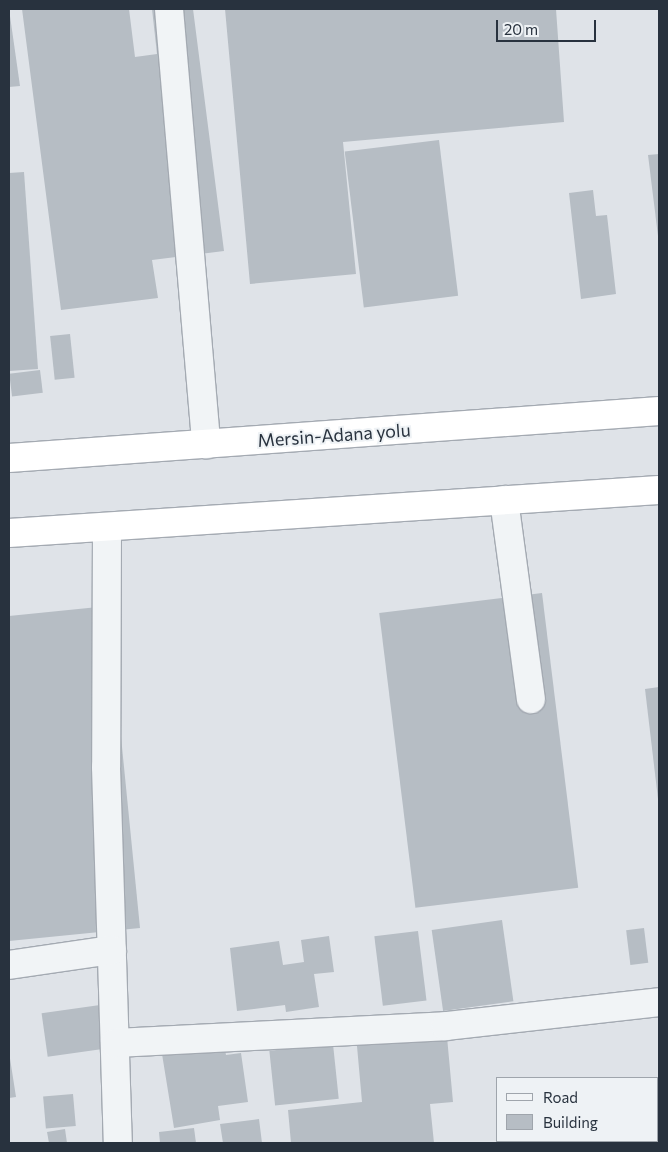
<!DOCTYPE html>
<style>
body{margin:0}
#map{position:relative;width:668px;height:1152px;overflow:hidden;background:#dfe3e8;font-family:Commissioner,sans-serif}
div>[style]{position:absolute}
.building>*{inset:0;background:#b6bdc4;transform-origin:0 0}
.roads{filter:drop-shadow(1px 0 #a4aab2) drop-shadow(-1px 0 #a4aab2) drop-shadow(0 1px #a4aab2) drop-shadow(0 -1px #a4aab2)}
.street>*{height:28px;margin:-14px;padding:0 14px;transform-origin:14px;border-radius:14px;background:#f1f4f6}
.highway>*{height:28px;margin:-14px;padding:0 14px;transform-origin:14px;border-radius:14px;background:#fff}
span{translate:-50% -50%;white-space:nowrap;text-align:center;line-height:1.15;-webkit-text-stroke:4px #eef2f5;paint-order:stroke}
.street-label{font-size:18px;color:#28323e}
.frame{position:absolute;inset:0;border:10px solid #28323e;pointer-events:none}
.legend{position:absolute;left:496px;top:1077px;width:162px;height:65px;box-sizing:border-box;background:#eef2f5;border:1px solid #9fa5ac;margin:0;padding:6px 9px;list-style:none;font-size:15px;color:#28323e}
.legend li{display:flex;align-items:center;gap:10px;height:25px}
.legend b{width:25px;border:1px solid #9fa5ac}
.scale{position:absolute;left:496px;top:20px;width:100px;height:22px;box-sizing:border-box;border:2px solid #28323e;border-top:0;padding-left:6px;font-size:15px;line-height:18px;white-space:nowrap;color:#28323e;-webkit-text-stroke:4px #eef2f5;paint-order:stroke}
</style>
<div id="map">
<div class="building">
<div style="clip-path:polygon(9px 9px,20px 86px,9px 87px)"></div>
<div style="clip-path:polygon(22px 9px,129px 9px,135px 57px,157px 54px,152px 9px,193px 9px,224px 251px,152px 260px,158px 298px,61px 310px)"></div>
<div style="clip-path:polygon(225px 9px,556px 9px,564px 122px,343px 142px,356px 274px,250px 284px)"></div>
<div style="left:439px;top:140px;width:157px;height:95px;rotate:83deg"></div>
<div style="clip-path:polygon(659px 154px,659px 236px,658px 236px,648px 155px)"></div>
<div style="clip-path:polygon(24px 172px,38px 369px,9px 371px,9px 173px)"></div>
<div style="clip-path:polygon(593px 190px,596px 216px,607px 215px,616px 294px,581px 299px,569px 193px)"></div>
<div style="left:70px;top:334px;width:44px;height:20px;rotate:84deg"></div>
<div style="left:40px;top:370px;width:23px;height:31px;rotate:83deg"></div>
<div style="left:542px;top:593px;width:297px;height:164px;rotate:83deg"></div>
<div style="clip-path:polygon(108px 606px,140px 928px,9px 941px,9px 616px)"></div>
<div style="clip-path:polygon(659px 687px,659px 799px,658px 799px,645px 689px)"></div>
<div style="left:502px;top:920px;width:82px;height:71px;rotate:82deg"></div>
<div style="left:644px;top:928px;width:35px;height:18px;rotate:83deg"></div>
<div style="left:418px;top:931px;width:70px;height:44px;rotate:83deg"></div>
<div style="clip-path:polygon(329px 936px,334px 972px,314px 974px,319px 1007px,286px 1012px,285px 1005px,237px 1011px,230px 948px,279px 941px,283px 965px,304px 962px,301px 940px)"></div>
<div style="left:100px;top:1005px;width:44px;height:59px;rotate:82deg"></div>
<div style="clip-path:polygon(446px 1026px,453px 1102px,430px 1104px,434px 1143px,291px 1143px,288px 1110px,362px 1102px,356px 1035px)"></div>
<div style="clip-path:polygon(224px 1044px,226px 1055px,241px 1053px,248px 1102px,218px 1106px,220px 1120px,174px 1128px,162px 1054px)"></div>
<div style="left:333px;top:1044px;width:55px;height:64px;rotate:84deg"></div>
<div style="clip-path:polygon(9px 1052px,16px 1097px,9px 1098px)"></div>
<div style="clip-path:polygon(657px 1085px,659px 1097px,657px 1142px)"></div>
<div style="left:73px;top:1094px;width:32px;height:30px;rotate:85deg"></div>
<div style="clip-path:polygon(259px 1119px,262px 1143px,223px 1143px,220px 1124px)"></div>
<div style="clip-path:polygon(194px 1128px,196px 1143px,160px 1143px,159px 1132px)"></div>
<div style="clip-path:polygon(65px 1129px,67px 1143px,49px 1143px,47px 1132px)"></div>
<div style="clip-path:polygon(571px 1141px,653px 1141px,653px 1142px,571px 1143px)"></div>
</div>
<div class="roads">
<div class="street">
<div style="left:169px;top:9px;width:437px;rotate:85.1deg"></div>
<div style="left:504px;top:500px;width:201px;rotate:82.3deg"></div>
<div style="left:107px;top:527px;width:240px;rotate:90.2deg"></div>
<div style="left:106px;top:767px;width:376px;rotate:88.2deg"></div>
<div style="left:9px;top:965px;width:104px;rotate:-8.3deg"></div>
<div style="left:115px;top:1043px;width:331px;rotate:-2.9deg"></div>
<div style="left:446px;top:1026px;width:214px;rotate:-6.4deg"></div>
</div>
<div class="highway">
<div style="left:9px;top:458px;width:652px;rotate:-4.14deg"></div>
<div style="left:9px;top:533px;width:651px;rotate:-3.78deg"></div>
</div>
</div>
<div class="street-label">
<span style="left:334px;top:435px;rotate:-4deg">Mersin-Adana yolu</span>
</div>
<div class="frame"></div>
<ul class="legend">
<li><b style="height:6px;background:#f1f4f6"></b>Road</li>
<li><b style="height:14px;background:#b6bdc4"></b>Building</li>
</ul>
<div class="scale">20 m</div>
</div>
